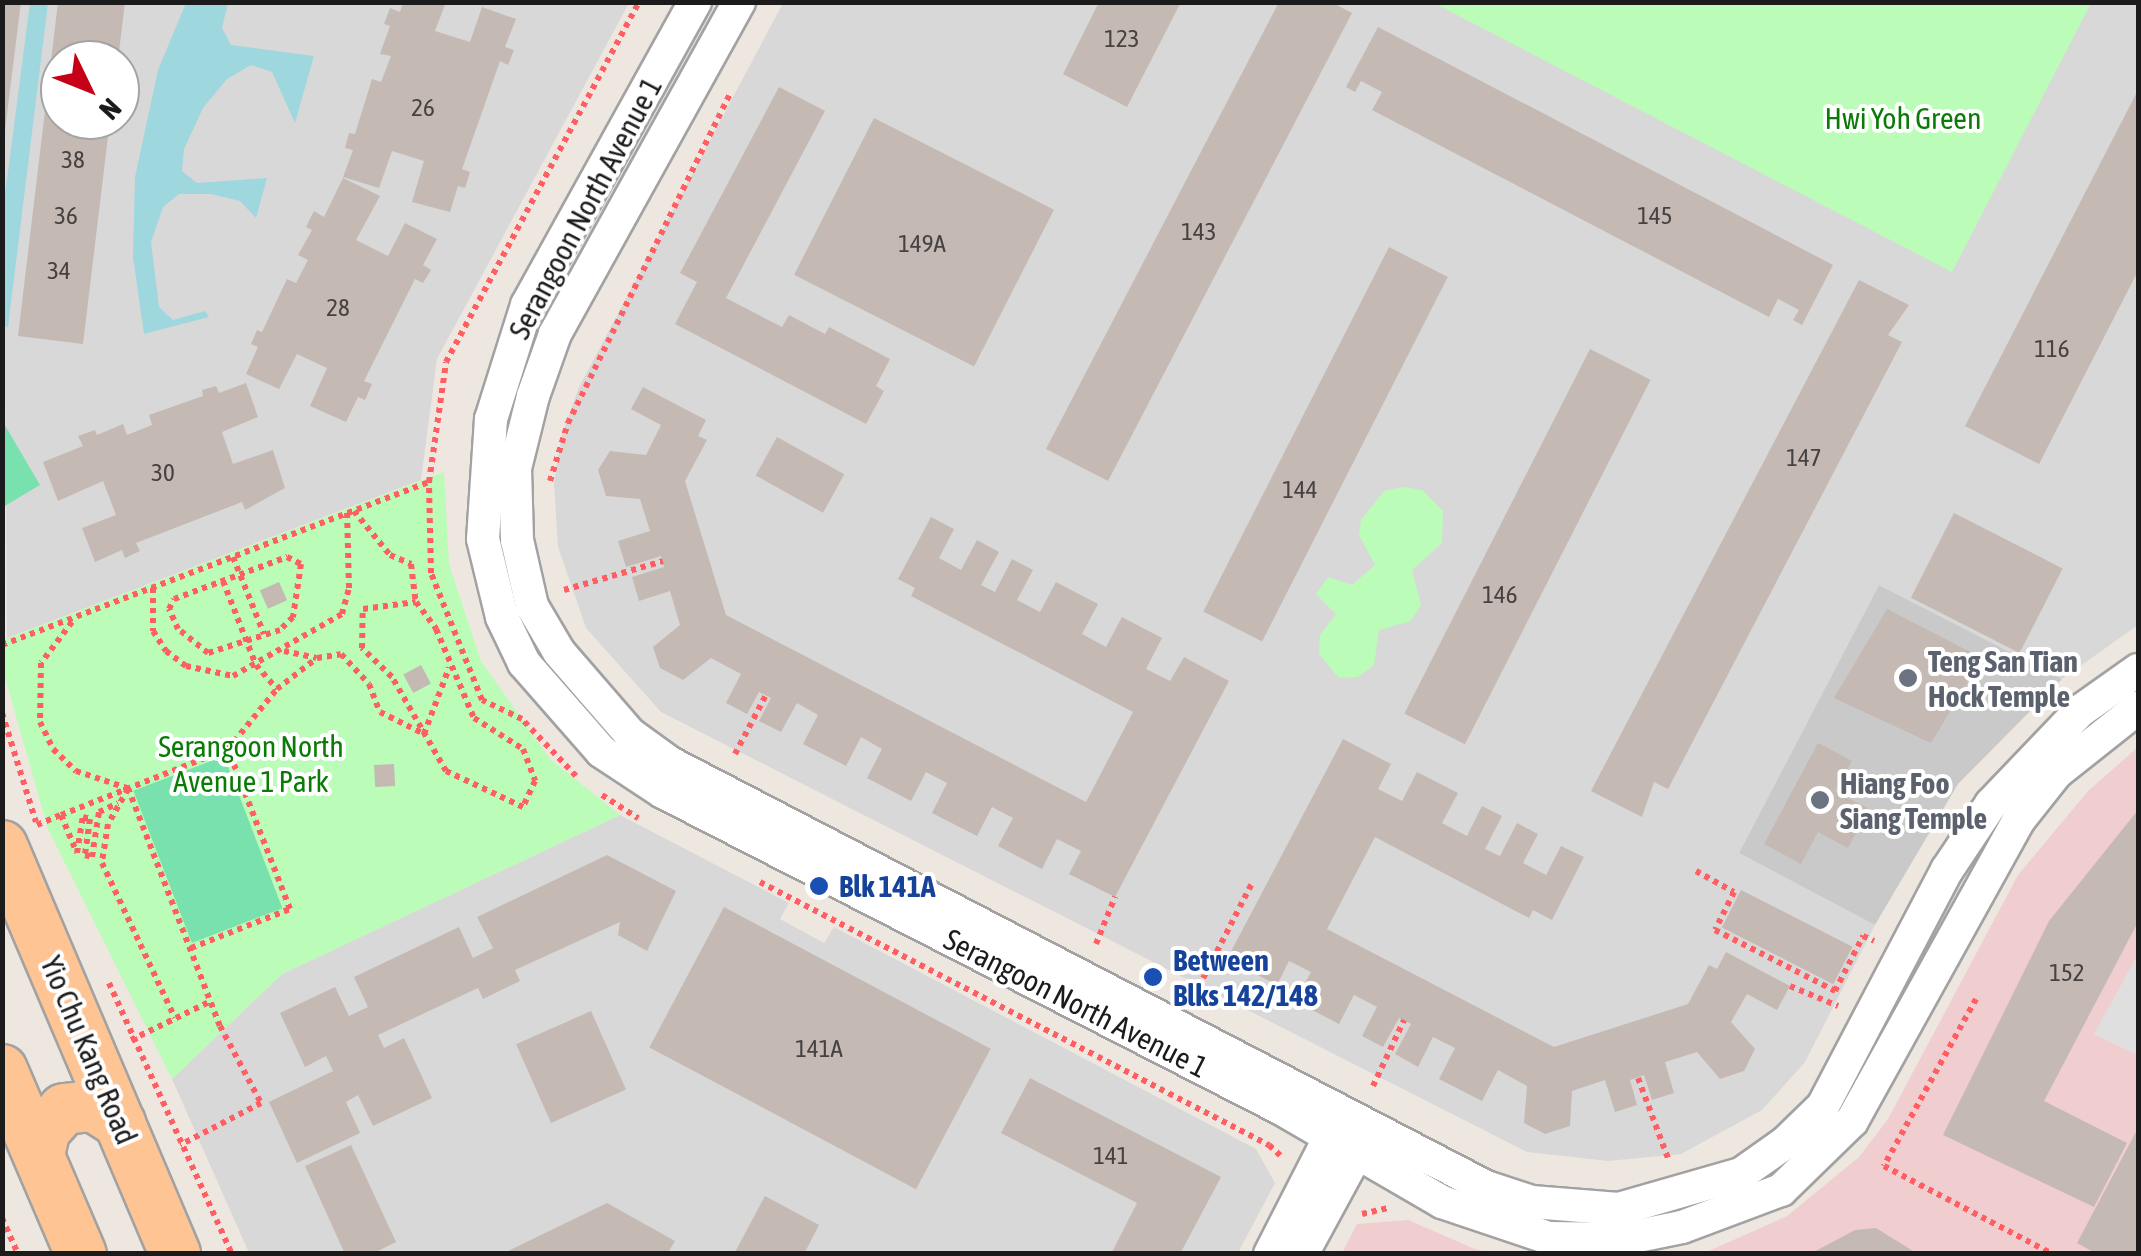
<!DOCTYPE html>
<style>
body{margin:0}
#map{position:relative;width:2141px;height:1256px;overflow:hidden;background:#ede7e0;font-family:"Asap Condensed",sans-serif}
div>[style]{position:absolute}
.residential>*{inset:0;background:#d9d8d8}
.commercial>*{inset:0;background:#f0ced0}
.religious>*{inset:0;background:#c9c9c9}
.park>*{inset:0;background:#bbfcb9}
.pitch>*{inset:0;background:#79e1ad;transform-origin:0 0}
.parking>*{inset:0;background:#dfdfdf}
.water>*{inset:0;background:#9ed7de}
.building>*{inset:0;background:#c5b9b3;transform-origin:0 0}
.path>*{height:6px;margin-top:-3px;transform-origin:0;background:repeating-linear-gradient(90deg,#ff5f62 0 5px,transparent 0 10px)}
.roads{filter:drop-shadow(2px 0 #a2a2a2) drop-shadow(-2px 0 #a2a2a2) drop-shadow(0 2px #a2a2a2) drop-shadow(0 -2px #a2a2a2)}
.street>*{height:32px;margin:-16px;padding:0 16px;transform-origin:16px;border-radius:16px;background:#fff}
.primary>*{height:50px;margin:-25px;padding:0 25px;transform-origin:25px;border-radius:25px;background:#ffc493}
.dots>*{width:28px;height:28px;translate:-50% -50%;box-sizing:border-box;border:5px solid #fff;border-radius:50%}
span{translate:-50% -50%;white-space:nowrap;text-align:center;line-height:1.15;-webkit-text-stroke:8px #fff;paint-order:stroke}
.number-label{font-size:25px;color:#464241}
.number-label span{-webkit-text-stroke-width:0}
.park-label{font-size:30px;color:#0a7c06}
.street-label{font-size:30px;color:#1b1b1b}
.worship-label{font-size:30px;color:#5b616d;font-weight:700}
.left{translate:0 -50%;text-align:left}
.transit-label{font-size:30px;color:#164399;font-weight:700}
.frame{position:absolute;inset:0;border:5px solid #1b1b1b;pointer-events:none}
.north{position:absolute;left:40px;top:40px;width:100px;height:100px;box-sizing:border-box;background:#fff;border:2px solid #a4a4a4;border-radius:50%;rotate:133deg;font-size:28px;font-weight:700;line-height:40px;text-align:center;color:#1b1b1b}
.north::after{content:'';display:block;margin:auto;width:35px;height:45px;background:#c60017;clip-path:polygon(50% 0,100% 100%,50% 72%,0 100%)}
</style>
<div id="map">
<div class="residential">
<div style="clip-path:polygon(evenodd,2px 3px,629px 3px,437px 359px,421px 480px,7px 638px,2px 3px,60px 60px,120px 60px,120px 120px,60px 120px,60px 60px)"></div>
<div style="clip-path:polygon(783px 3px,2138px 3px,2138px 625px,2062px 679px,1879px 585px,1739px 853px,1875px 925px,1805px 1062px,1762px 1110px,1681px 1154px,1608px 1161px,1527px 1152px,661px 712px,586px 628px,558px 547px,554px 483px,561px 438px,579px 387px)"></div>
<div style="clip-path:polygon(620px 815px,789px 903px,780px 919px,824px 943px,834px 927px,1256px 1149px,1275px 1183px,1238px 1253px,249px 1253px,172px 1079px,282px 974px)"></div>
</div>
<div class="commercial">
<div style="clip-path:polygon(2138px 747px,2138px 1253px,1702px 1254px,1787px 1216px,1859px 1157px,1888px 1119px,2018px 875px,2088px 791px)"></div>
<div style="clip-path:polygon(1408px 1220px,1475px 1249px,1490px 1253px,1342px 1253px,1357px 1224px)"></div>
</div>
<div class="religious">
<div style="clip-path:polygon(1879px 585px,2062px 679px,1958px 784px,1875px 925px,1739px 853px)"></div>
</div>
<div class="park">
<div style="clip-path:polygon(1434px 3px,2091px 3px,1952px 272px)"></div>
<div style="clip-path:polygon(444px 472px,449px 564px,481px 661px,550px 759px,620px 815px,282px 974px,172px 1079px,48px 829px,3px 670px,3px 640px)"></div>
<div style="clip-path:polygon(1403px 487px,1422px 490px,1443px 511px,1442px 543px,1412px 570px,1421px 605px,1411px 621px,1379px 630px,1374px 665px,1358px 677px,1339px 678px,1319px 654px,1320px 635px,1336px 614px,1316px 594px,1328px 577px,1352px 585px,1375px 565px,1359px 535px,1361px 520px,1384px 491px)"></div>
</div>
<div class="pitch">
<div style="clip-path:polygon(3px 422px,40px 485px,3px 507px,2px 507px)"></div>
<div style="left:224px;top:756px;width:163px;height:97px;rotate:69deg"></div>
</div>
<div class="parking">
<div style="clip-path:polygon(2138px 954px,2138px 1053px,2137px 1055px,2094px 1034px)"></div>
</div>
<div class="water">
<div style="clip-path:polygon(30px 3px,48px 3px,8px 327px,2px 326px,3px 210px)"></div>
<div style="clip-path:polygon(186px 3px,228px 3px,222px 28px,231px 45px,314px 56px,295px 123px,272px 72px,251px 65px,227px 79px,203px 108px,184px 149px,182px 171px,197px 183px,267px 178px,256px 218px,240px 201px,211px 194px,179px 194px,163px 207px,151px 242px,159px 307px,173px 320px,205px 311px,209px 317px,144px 334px,133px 257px,135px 177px,158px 70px)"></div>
</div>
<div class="building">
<div style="clip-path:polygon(2px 2px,21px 2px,5px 130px,2px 130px)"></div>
<div style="clip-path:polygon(58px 2px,125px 2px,118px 60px,60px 60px,60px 120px,110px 120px,83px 344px,18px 336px)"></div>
<div style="clip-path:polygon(403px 2px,446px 2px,435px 31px,470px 42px,482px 7px,516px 19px,505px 47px,514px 50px,508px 65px,500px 61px,462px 169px,470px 172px,465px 188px,458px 186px,450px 212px,412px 202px,424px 161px,392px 151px,379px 188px,343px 177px,353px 150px,345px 148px,349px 133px,355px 134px,372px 79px,381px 82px,391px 56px,380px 54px,390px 26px,384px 24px,390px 8px,400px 12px)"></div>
<div style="clip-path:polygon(1099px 2px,1181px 2px,1127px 107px,1063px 74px)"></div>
<div style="clip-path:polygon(1279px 2px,1331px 2px,1352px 13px,1108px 481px,1046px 449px)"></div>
<div style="clip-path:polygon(1378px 27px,1833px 265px,1802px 325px,1793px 320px,1799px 310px,1778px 299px,1769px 317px,1372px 110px,1382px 92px,1361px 81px,1355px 92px,1346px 87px)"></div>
<div style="clip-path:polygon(779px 87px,825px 111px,726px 298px,782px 327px,789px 315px,825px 334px,829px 327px,890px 359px,876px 386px,884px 391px,866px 424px,675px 324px,697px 282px,680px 273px)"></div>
<div style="clip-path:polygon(2138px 90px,2138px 271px,2039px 464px,1965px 426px)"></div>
<div style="left:874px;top:118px;width:202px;height:176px;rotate:27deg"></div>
<div style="clip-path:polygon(343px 178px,380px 196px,356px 240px,388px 256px,405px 223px,437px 239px,423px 265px,431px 270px,423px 283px,415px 279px,364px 381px,372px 384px,365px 400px,358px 397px,346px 422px,310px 406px,327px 368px,297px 354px,279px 389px,246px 374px,258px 347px,251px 344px,257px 330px,262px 332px,287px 279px,296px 283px,308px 260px,298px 255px,312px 230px,306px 227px,314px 211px,324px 217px)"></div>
<div style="left:1389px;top:247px;width:66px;height:409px;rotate:27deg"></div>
<div style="clip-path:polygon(1859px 280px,1909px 305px,1888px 335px,1902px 342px,1668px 789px,1654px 782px,1642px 817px,1591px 791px)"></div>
<div style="left:1590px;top:349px;width:68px;height:409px;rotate:27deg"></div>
<div style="clip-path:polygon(246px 383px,258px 417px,222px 432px,233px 464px,273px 450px,285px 488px,245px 510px,242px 502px,136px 543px,140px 551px,125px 558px,122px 550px,95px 562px,82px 528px,116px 515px,103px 481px,58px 501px,43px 462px,83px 446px,78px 436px,95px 430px,97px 435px,123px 424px,127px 435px,152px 425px,149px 415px,203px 396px,202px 390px,216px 386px,219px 393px)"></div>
<div style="clip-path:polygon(643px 387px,706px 420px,698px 436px,707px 440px,685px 481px,726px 615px,1086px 802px,1133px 712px,911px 596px,915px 588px,898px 579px,931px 517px,954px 529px,939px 558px,961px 570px,977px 540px,999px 552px,981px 585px,995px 592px,1012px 559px,1033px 570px,1017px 600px,1040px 612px,1056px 582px,1098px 604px,1082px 634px,1106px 647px,1122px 617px,1162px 638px,1146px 669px,1170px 681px,1184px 657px,1229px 681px,1115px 897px,1069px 874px,1081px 851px,1057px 839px,1042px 869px,998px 846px,1013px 818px,992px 807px,977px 836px,932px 813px,947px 783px,926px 772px,911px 801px,867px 778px,882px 749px,861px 737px,846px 766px,803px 744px,818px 715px,797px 703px,781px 732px,759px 721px,771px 698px,759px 692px,747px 714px,726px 703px,741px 674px,711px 658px,683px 680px,660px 668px,653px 647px,680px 625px,670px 591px,639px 601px,632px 577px,664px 567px,661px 556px,626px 567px,618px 541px,650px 531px,640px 499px,606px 496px,598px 470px,610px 451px,646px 455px,661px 425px,631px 409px)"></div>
<div style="left:777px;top:437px;width:77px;height:44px;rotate:29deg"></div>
<div style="left:1954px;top:513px;width:122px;height:95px;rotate:27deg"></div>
<div style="left:279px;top:582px;width:20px;height:21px;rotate:66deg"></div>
<div style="clip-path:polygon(1887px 609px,1982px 658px,1931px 743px,1834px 698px)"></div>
<div style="left:421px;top:665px;width:21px;height:20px;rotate:62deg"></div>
<div style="clip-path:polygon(1343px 739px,1391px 764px,1378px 789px,1402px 801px,1417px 772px,1458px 793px,1442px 823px,1467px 836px,1482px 806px,1502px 816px,1485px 849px,1500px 856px,1517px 823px,1538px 834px,1523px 863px,1546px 875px,1561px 846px,1584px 857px,1552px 920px,1533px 910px,1529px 918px,1375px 837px,1327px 929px,1554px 1047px,1688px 1004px,1709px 965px,1717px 969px,1726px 952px,1790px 986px,1777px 1010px,1747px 994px,1731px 1022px,1755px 1049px,1744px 1071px,1720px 1079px,1697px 1052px,1665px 1062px,1674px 1093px,1652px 1100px,1644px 1075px,1630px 1080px,1637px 1105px,1615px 1112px,1605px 1080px,1572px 1091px,1570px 1126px,1545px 1134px,1524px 1123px,1527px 1086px,1498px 1070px,1482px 1101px,1439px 1079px,1455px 1048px,1433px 1037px,1418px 1067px,1395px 1054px,1411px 1024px,1404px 1020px,1399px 1018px,1383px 1047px,1362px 1036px,1377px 1007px,1354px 995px,1339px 1024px,1295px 1001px,1311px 972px,1289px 961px,1277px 985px,1227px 959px)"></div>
<div style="clip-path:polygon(1818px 743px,1852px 761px,1835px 791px,1869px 809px,1848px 848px,1818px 832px,1801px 864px,1764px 844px)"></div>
<div style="left:394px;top:764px;width:22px;height:20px;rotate:87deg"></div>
<div style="clip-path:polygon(2138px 810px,2138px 922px,2044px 1101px,2127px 1143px,2094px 1207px,1943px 1135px,2049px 921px)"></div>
<div style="clip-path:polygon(607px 855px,676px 891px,647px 951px,618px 935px,620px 922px,515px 970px,520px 981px,483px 999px,478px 988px,378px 1035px,384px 1048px,404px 1038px,432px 1098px,373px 1126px,358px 1095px,346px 1102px,360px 1133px,297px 1163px,269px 1102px,333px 1071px,326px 1056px,305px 1067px,280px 1013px,335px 987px,349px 1016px,368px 1007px,354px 977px,459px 927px,473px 958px,493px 948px,477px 917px)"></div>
<div style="left:1741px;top:890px;width:125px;height:42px;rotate:27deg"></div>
<div style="left:724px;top:907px;width:302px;height:159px;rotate:28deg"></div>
<div style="left:591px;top:1011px;width:86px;height:82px;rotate:66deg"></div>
<div style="clip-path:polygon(1030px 1078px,1221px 1177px,1180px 1254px,1111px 1254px,1137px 1203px,1001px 1133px)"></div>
<div style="clip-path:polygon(2138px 1128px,2138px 1254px,2097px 1254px,2077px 1243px)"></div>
<div style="clip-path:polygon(351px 1145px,396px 1242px,372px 1254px,345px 1254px,305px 1166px)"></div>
<div style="clip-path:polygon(765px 1196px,819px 1225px,804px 1254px,734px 1254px)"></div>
<div style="clip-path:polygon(607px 1203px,675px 1241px,667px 1254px,502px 1254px)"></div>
<div style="clip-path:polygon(1876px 1228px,1918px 1254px,1810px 1254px,1855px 1230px)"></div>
</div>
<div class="path">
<div style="left:550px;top:481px;width:61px;rotate:-72.8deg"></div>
<div style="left:568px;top:423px;width:367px;rotate:-63.8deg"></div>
<div style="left:354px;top:511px;width:57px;rotate:50.7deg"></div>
<div style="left:390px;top:555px;width:23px;rotate:23deg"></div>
<div style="left:411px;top:564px;width:38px;rotate:83deg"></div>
<div style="left:416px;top:602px;width:34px;rotate:53deg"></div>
<div style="left:436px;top:629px;width:97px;rotate:66.9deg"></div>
<div style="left:474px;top:718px;width:58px;rotate:32.3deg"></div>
<div style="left:523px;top:749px;width:34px;rotate:69deg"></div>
<div style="left:535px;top:781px;width:29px;rotate:115deg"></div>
<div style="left:523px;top:807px;width:85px;rotate:-154.9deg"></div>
<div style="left:446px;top:771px;width:108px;rotate:-119.9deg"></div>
<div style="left:392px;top:677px;width:42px;rotate:-136deg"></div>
<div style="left:362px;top:648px;width:39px;rotate:-89deg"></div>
<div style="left:363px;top:609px;width:53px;rotate:-7.5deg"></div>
<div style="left:233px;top:557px;width:83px;rotate:68.1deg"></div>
<div style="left:287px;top:557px;width:16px;rotate:27deg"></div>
<div style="left:301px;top:564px;width:54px;rotate:98.6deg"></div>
<div style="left:293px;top:617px;width:18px;rotate:135deg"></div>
<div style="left:280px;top:630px;width:76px;rotate:162.3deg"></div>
<div style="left:208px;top:653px;width:38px;rotate:-141deg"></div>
<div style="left:178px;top:629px;width:22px;rotate:-114deg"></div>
<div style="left:169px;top:609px;width:11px;rotate:-63deg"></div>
<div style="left:174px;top:599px;width:121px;rotate:-20.4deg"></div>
<div style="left:223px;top:581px;width:90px;rotate:68.6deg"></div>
<div style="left:256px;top:665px;width:32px;rotate:49deg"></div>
<div style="left:153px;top:588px;width:43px;rotate:90deg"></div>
<div style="left:153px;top:631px;width:24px;rotate:57deg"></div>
<div style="left:166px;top:651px;width:25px;rotate:37deg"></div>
<div style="left:186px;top:666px;width:48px;rotate:12deg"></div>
<div style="left:233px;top:676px;width:125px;rotate:-29.6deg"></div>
<div style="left:342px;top:614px;width:27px;rotate:-75deg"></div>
<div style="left:349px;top:588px;width:75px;rotate:-91.5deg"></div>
<div style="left:564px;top:590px;width:103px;rotate:-16.3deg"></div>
<div style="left:72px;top:622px;width:51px;rotate:127.1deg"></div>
<div style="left:41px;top:663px;width:59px;rotate:91deg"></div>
<div style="left:40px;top:722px;width:30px;rotate:64deg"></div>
<div style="left:53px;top:749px;width:32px;rotate:44deg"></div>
<div style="left:76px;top:771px;width:54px;rotate:18.4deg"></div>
<div style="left:2px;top:645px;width:457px;rotate:-20.9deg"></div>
<div style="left:284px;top:651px;width:33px;rotate:12deg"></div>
<div style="left:2px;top:713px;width:114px;rotate:72.7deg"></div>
<div style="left:735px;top:754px;width:67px;rotate:-62.3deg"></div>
<div style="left:576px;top:776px;width:79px;rotate:-133.5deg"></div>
<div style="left:522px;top:719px;width:44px;rotate:-154.6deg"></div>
<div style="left:482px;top:700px;width:137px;rotate:-111.9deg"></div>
<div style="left:431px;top:573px;width:91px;rotate:-91.3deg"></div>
<div style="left:429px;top:482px;width:121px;rotate:-81.9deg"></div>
<div style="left:446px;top:362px;width:408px;rotate:-61.8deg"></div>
<div style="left:128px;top:788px;width:255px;rotate:68.9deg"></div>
<div style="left:220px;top:1026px;width:87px;rotate:62deg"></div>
<div style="left:261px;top:1103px;width:91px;rotate:152.6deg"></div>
<div style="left:128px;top:789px;width:40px;rotate:119.7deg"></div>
<div style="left:108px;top:824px;width:39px;rotate:99deg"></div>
<div style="left:102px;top:863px;width:171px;rotate:64.8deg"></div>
<div style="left:602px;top:795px;width:43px;rotate:32.6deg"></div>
<div style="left:61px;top:815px;width:180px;rotate:-21.6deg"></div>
<div style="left:228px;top:749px;width:77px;rotate:-50.8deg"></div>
<div style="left:277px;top:689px;width:51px;rotate:-37.8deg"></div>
<div style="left:317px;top:658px;width:24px;rotate:-9deg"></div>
<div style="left:341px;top:654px;width:41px;rotate:47deg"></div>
<div style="left:369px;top:684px;width:30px;rotate:69deg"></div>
<div style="left:380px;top:712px;width:49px;rotate:26.6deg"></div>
<div style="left:424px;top:734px;width:71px;rotate:-69.3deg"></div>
<div style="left:37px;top:825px;width:26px;rotate:-23deg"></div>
<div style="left:61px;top:815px;width:41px;rotate:67.2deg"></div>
<div style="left:77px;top:853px;width:36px;rotate:-81deg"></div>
<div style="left:83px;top:817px;width:7px;rotate:16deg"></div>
<div style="left:90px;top:819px;width:36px;rotate:98deg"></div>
<div style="left:85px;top:855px;width:7px;rotate:16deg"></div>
<div style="left:92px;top:857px;width:46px;rotate:-81.2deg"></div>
<div style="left:99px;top:812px;width:21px;rotate:-25deg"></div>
<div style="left:1696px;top:871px;width:43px;rotate:28.9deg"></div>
<div style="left:1734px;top:892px;width:42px;rotate:116.6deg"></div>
<div style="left:1715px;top:930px;width:135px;rotate:26.9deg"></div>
<div style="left:1835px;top:991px;width:62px;rotate:-63deg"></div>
<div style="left:1863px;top:936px;width:12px;rotate:24deg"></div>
<div style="left:760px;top:882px;width:573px;rotate:27.33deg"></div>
<div style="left:1269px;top:1145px;width:19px;rotate:43deg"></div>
<div style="left:1096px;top:944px;width:51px;rotate:-68deg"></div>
<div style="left:191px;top:948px;width:106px;rotate:-21.5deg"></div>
<div style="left:290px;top:909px;width:172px;rotate:-111.2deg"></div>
<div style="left:109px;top:983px;width:298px;rotate:65.6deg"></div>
<div style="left:1790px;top:986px;width:52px;rotate:22.6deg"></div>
<div style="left:1194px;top:996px;width:129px;rotate:-62.8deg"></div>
<div style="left:1976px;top:999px;width:191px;rotate:118.9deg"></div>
<div style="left:1884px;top:1166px;width:190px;rotate:27.6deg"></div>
<div style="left:131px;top:1040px;width:89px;rotate:-26deg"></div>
<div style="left:1638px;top:1078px;width:89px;rotate:69.5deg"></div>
<div style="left:1373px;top:1086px;width:73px;rotate:-64.8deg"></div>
<div style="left:1362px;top:1214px;width:26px;rotate:-13deg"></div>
<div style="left:2px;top:1218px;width:39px;rotate:66deg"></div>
</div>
<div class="roads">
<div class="street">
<div style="left:695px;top:2px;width:346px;rotate:119deg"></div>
<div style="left:527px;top:305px;width:120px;rotate:107.5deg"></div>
<div style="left:491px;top:419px;width:120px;rotate:93.8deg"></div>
<div style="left:483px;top:539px;width:80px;rotate:76.3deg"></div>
<div style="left:502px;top:617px;width:51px;rotate:64.4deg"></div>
<div style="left:524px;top:663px;width:118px;rotate:48.8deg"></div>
<div style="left:602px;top:752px;width:73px;rotate:33.3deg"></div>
<div style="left:663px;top:792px;width:693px;rotate:27.12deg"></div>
<div style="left:1280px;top:1108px;width:187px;rotate:30.1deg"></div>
<div style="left:1442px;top:1202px;width:113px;rotate:18.6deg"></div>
<div style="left:1549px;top:1238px;width:74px;rotate:0.8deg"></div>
<div style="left:1623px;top:1239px;width:60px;rotate:-11.5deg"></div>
<div style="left:1682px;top:1227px;width:106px;rotate:-20.5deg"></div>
<div style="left:1781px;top:1190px;width:99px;rotate:-44.2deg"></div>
<div style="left:1852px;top:1121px;width:343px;rotate:-61deg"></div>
<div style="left:2018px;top:821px;width:61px;rotate:-51.6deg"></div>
<div style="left:2056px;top:773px;width:105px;rotate:-38.4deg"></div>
<div style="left:739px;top:2px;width:380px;rotate:119deg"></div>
<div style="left:555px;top:334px;width:66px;rotate:109.5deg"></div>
<div style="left:533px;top:396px;width:74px;rotate:104deg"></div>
<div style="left:515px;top:468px;width:72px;rotate:88.4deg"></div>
<div style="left:517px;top:540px;width:68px;rotate:77.2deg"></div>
<div style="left:532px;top:606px;width:53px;rotate:59.6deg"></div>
<div style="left:559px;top:652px;width:108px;rotate:49.1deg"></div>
<div style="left:630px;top:734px;width:49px;rotate:35.9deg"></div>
<div style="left:670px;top:763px;width:920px;rotate:27.46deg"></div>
<div style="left:1486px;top:1187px;width:48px;rotate:18.1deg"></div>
<div style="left:1532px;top:1202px;width:87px;rotate:4.6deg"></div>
<div style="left:1619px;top:1209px;width:127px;rotate:-16deg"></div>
<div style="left:1741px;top:1174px;width:54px;rotate:-35.2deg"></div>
<div style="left:1785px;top:1143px;width:53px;rotate:-44.2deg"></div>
<div style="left:1823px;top:1106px;width:267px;rotate:-62.3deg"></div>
<div style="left:1947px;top:870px;width:79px;rotate:-56.3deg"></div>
<div style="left:1991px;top:804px;width:129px;rotate:-46.3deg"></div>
<div style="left:2080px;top:711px;width:71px;rotate:-35.3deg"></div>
<div style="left:1270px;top:1254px;width:149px;rotate:-62.9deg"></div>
<div style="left:1302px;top:1254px;width:130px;rotate:-61.5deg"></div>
</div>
<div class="primary">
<div style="left:2px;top:846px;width:443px;rotate:67deg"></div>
<div style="left:2px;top:1070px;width:200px;rotate:66.8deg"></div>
<div style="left:39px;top:1155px;width:26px;rotate:-77deg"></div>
<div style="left:45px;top:1130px;width:28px;rotate:-48deg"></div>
<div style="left:64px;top:1109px;width:29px;rotate:-6deg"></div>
<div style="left:93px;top:1106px;width:32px;rotate:32deg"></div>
</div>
</div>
<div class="dots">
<div style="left:1908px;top:678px;background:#6b7280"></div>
<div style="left:1820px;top:800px;background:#6b7280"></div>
<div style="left:819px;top:886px;background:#1a4fb4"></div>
<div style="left:1153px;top:977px;background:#1a4fb4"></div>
</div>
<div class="number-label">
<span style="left:1122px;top:38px">123</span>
<span style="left:423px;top:107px">26</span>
<span style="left:73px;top:159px">38</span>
<span style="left:66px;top:215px">36</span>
<span style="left:1655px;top:215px">145</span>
<span style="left:1199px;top:231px">143</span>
<span style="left:922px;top:243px">149A</span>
<span style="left:59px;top:270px">34</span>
<span style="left:338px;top:307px">28</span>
<span style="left:2052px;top:348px">116</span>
<span style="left:1804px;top:457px">147</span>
<span style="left:163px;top:472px">30</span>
<span style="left:1300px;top:489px">144</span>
<span style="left:1500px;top:594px">146</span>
<span style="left:2067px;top:972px">152</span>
<span style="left:819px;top:1048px">141A</span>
<span style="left:1111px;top:1155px">141</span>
</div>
<div class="park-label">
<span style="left:1903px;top:118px">Hwi Yoh Green</span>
<span style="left:251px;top:763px">Serangoon North<br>Avenue 1 Park</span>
</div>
<div class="street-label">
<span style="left:585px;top:208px;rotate:-62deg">Serangoon North Avenue 1</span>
<span style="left:1076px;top:1003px;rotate:27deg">Serangoon North Avenue 1</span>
<span style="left:89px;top:1050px;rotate:67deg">Yio Chu Kang Road</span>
</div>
<div class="worship-label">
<span class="left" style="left:1928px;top:678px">Teng San Tian<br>Hock Temple</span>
<span class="left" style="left:1840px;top:800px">Hiang Foo<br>Siang Temple</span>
</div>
<div class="transit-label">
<span class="left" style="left:839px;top:886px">Blk 141A</span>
<span class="left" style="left:1173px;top:977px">Between<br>Blks 142/148</span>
</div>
<div class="frame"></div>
<div class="north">N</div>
</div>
